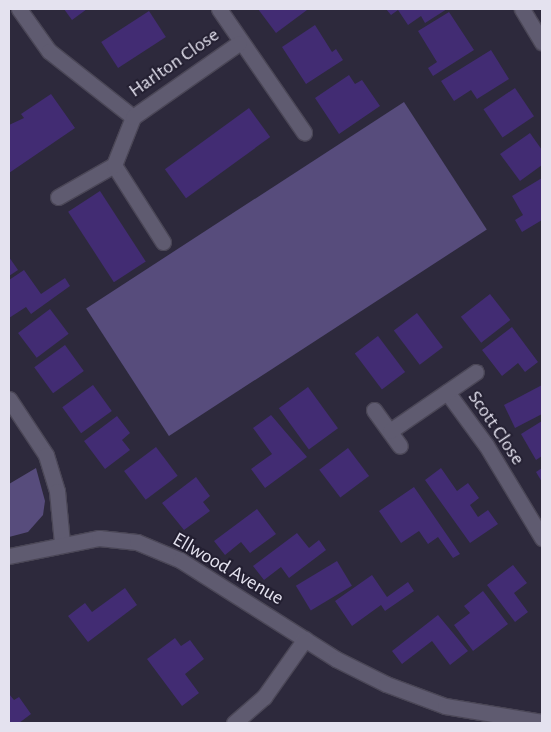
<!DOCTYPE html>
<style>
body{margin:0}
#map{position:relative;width:551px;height:732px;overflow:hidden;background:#2d293c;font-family:"Alegreya Sans",sans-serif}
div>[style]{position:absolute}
.green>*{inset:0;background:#574c7c;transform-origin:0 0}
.building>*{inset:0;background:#422c73;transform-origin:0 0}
.roads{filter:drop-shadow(1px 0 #4b4757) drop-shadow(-1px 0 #4b4757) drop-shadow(0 1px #4b4757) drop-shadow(0 -1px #4b4757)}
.minor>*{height:15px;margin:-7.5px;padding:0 7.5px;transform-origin:7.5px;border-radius:7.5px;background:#5f5b70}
span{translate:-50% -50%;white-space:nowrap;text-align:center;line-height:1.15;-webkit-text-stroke:4px #231f31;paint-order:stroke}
.street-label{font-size:20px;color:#e4e2ef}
.frame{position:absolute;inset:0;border:10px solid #e4e2ef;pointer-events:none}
</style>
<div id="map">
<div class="green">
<div style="left:404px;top:102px;width:152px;height:379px;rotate:57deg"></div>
<div style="clip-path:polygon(36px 468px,45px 501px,43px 515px,28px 532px,9px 537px,9px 484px)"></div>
</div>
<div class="building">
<div style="clip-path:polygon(64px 9px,87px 9px,72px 20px)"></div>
<div style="clip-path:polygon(258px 9px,306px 9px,307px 10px,276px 33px)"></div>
<div style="clip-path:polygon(386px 9px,447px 9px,425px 23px,421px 16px,408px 25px,398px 10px,391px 15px)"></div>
<div style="left:149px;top:11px;width:31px;height:57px;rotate:57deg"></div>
<div style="clip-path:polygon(449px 12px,474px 50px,433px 76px,428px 68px,437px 62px,418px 31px)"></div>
<div style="clip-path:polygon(315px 25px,332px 52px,336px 49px,343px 60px,306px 84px,282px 47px)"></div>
<div style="clip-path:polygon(491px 50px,509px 79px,477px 99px,471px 90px,454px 101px,441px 81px)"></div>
<div style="clip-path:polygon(349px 75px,355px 84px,362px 80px,380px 106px,339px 134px,315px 98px)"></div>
<div style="left:515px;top:88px;width:34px;height:38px;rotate:56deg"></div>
<div style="clip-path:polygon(51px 94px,75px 128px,9px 173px,9px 125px,24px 118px,21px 114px)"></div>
<div style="left:249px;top:108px;width:36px;height:104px;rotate:54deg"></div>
<div style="clip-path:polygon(530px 133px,542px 150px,542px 165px,520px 181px,500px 154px)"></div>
<div style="clip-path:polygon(542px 178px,542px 220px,522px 232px,515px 220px,523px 215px,512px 196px)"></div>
<div style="left:100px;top:191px;width:84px;height:38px;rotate:57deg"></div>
<div style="clip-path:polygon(9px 257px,18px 270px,9px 276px)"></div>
<div style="clip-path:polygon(24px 270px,41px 294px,65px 278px,70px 286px,31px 314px,26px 307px,9px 318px,9px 280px)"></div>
<div style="left:490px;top:294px;width:33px;height:37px;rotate:52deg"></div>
<div style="left:50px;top:309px;width:31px;height:40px;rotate:53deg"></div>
<div style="left:417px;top:313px;width:43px;height:29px;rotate:53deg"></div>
<div style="clip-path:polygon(512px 327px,538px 362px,525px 372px,518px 363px,502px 376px,482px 350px)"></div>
<div style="left:378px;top:336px;width:45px;height:29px;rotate:53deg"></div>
<div style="left:65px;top:345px;width:32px;height:38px;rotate:54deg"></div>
<div style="left:93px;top:385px;width:32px;height:38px;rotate:54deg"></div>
<div style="clip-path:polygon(542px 385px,542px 414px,515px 428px,504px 405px)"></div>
<div style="left:308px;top:387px;width:51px;height:36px;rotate:54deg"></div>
<div style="clip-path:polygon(271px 415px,307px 457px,265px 488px,251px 469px,272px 454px,253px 428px)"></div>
<div style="clip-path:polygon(117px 416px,130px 433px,122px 440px,130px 450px,105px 469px,84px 441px)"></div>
<div style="clip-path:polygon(542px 421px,542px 456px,536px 460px,521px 434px)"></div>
<div style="left:156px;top:447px;width:36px;height:40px;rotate:53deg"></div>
<div style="left:348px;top:448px;width:35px;height:36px;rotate:53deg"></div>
<div style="clip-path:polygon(441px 468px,457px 491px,468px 483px,479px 498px,470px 505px,478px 517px,488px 510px,498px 524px,470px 543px,425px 480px)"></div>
<div style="clip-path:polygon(542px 468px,542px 482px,536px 472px)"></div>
<div style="clip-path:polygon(196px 477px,210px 496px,203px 502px,210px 511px,184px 530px,162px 503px)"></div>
<div style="clip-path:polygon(414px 487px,460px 554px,453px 558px,438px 537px,428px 544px,419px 531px,401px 543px,379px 511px)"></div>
<div style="clip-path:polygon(257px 509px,276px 534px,250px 553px,241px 542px,225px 555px,214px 541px)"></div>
<div style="clip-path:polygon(297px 533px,309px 548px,319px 540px,326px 550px,289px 578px,281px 567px,264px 580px,253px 566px)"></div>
<div style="left:337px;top:561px;width:29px;height:48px;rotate:59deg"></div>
<div style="clip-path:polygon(513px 565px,527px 583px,514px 593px,528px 612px,515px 622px,487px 585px)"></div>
<div style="clip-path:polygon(372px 575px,387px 597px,408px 582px,414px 591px,385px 611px,381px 605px,352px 626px,335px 601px)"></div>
<div style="clip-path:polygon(125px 588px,137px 605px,88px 642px,68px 616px,85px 603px,92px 612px)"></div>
<div style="clip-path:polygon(483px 591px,508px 624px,473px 651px,454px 625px,470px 613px,464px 606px)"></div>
<div style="clip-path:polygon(438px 615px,468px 651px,450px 665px,432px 641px,402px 664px,392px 651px)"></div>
<div style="clip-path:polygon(175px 638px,181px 646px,190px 640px,204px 659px,185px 674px,199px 693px,182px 706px,147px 659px)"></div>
<div style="clip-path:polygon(9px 694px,14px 700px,19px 697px,31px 714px,19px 723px,9px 723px)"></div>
</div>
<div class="roads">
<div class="minor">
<div style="left:19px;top:9px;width:52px;rotate:54.5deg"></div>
<div style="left:49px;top:51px;width:107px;rotate:38.2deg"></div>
<div style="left:219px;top:9px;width:150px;rotate:55.4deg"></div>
<div style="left:522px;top:9px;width:39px;rotate:59deg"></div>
<div style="left:58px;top:197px;width:64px;rotate:-29.7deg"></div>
<div style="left:163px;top:242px;width:91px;rotate:-122.5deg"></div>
<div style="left:114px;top:165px;width:52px;rotate:-68.4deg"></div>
<div style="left:133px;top:117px;width:129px;rotate:-34.9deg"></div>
<div style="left:447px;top:392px;width:66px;rotate:53.7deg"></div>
<div style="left:486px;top:445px;width:109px;rotate:58.9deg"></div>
<div style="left:9px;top:399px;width:67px;rotate:56.5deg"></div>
<div style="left:46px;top:455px;width:38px;rotate:73deg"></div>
<div style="left:57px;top:491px;width:52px;rotate:84.5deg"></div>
<div style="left:374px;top:410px;width:44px;rotate:54.2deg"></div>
<div style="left:390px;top:431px;width:104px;rotate:-34.5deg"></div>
<div style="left:9px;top:556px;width:92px;rotate:-11.3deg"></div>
<div style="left:99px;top:538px;width:38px;rotate:6deg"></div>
<div style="left:137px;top:542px;width:47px;rotate:22.7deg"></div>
<div style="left:180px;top:560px;width:185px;rotate:32.4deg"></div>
<div style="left:336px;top:659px;width:56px;rotate:26.6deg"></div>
<div style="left:386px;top:684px;width:63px;rotate:20.4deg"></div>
<div style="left:445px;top:706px;width:98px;rotate:9.4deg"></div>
<div style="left:234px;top:723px;width:40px;rotate:-41deg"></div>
<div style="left:264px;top:697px;width:71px;rotate:-54.7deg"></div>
</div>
</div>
<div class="street-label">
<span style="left:174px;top:63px;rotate:-35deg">Harlton Close</span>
<span style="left:496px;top:428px;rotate:56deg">Scott Close</span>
<span style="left:228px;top:569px;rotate:30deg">Ellwood Avenue</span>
</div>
<div class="frame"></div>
</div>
